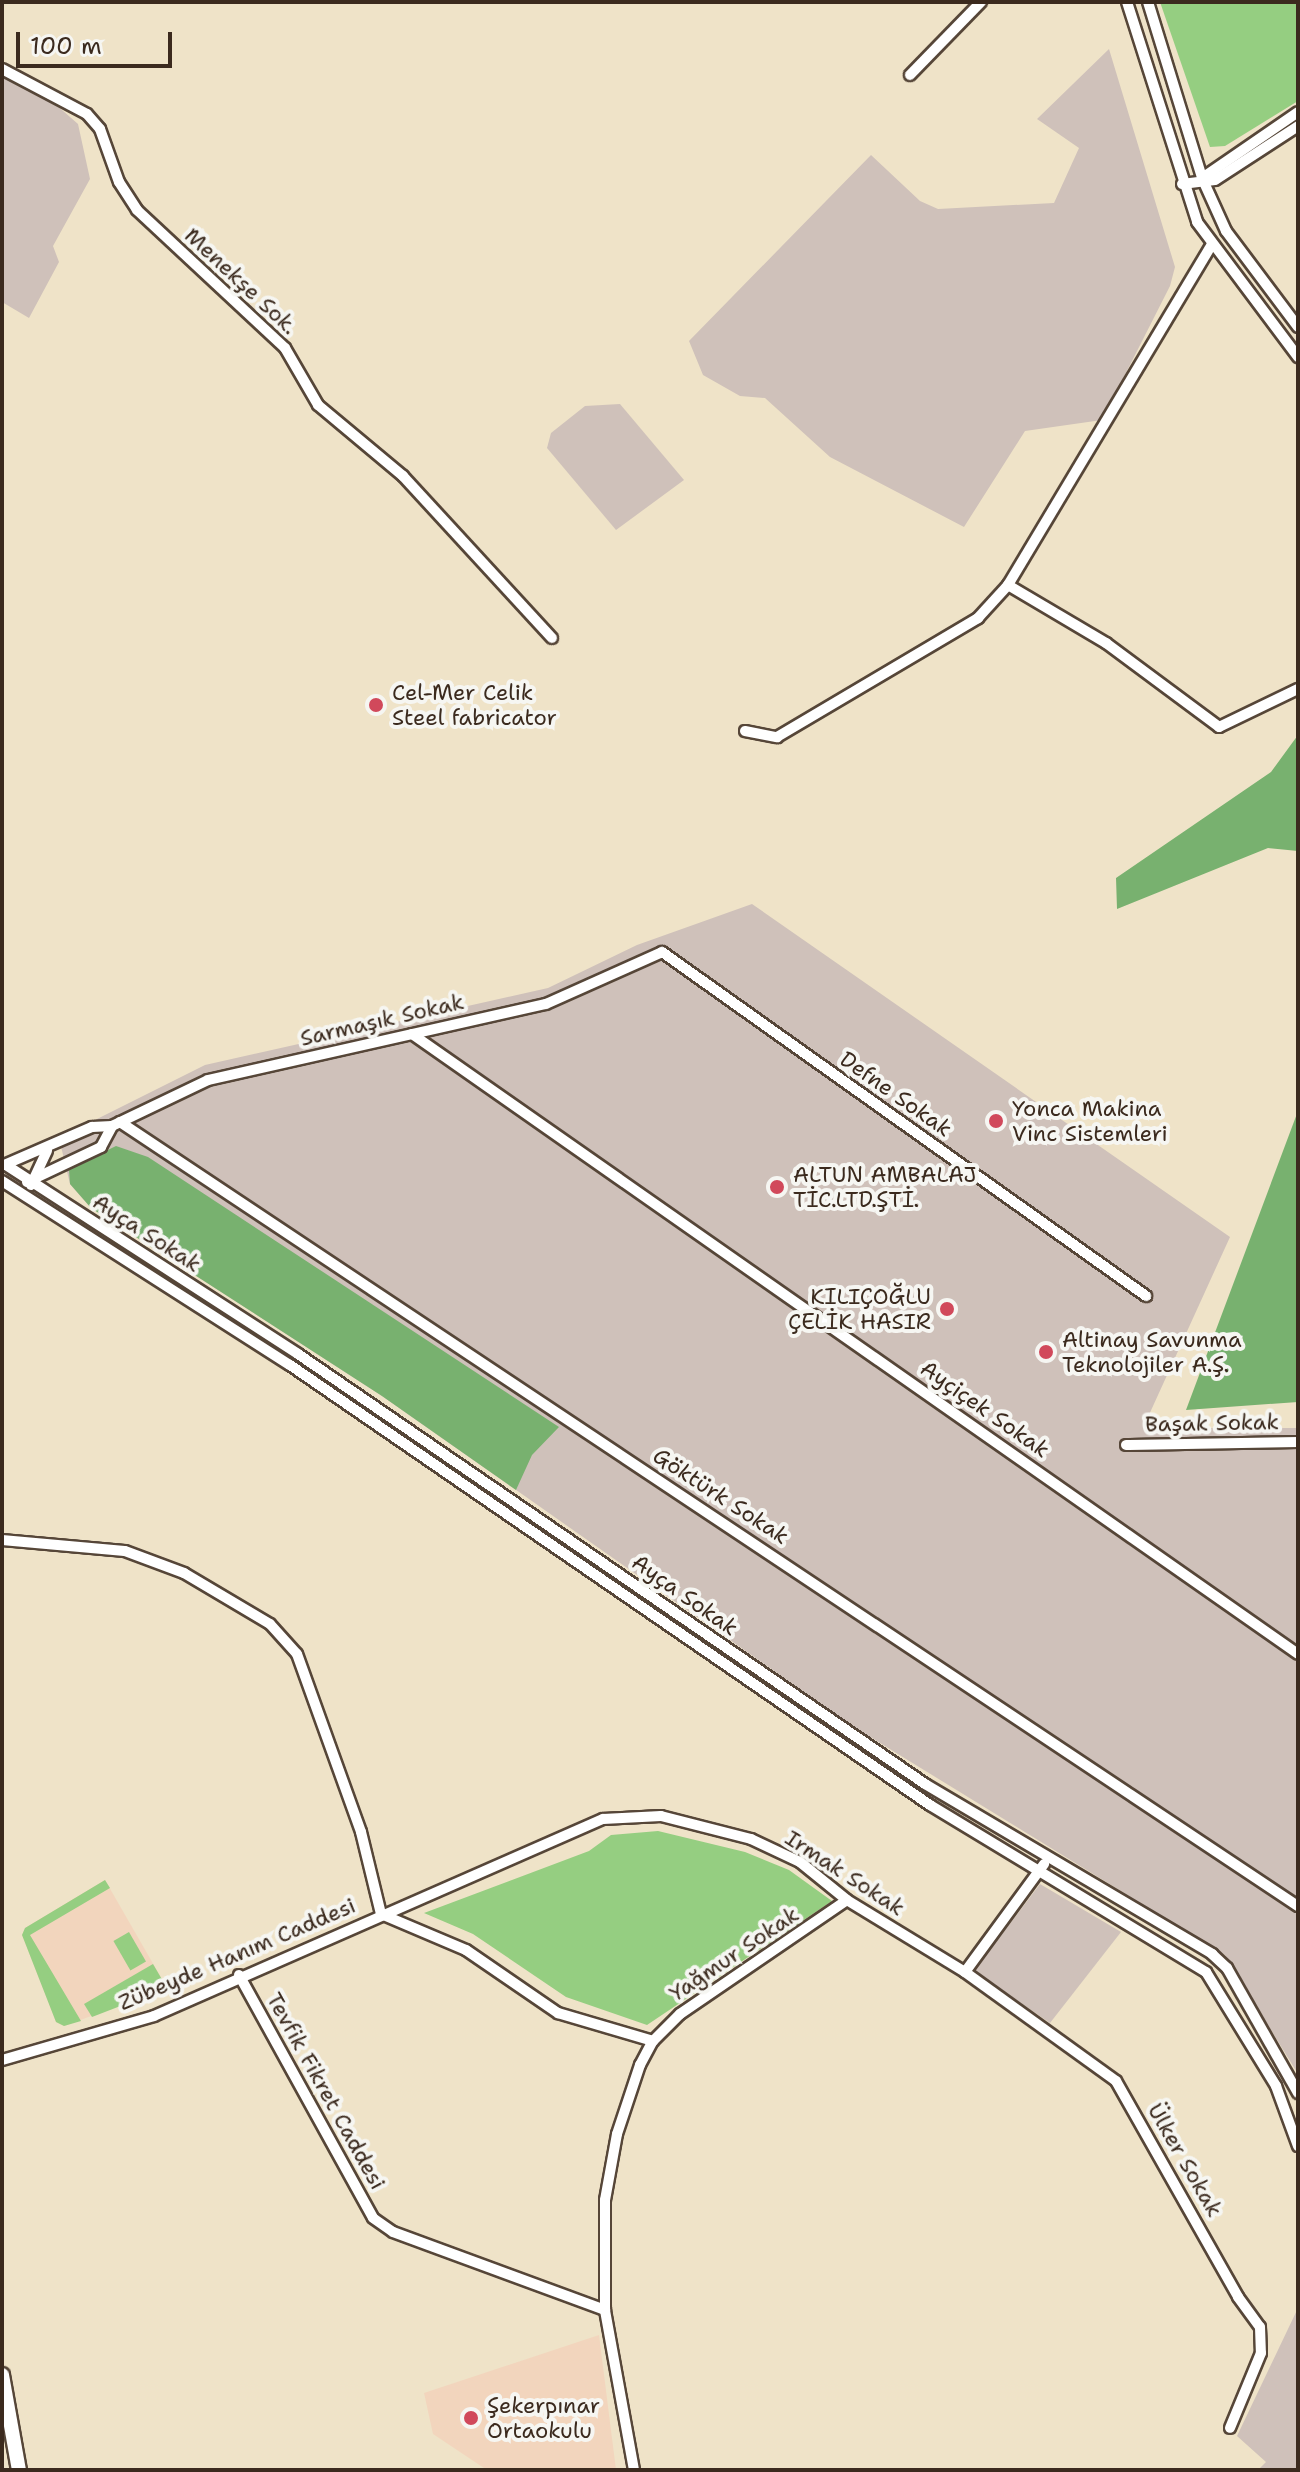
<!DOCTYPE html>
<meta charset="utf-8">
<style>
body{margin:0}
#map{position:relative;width:1300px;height:2472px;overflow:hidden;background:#efe3c8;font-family:"Shantell Sans",sans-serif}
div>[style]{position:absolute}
.built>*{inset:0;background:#f2d5bd}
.industrial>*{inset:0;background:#cfc1ba}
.green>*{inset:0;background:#95ce81;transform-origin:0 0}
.forest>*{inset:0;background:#78b16f}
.roads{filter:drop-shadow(2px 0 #564638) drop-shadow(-2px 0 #564638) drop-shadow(0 2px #564638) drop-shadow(0 -2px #564638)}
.minor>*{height:10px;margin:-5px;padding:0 5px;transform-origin:5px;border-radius:5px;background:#fff}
.major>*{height:14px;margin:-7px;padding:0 7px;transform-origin:7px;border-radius:7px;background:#fff}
.dots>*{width:22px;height:22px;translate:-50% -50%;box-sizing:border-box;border:4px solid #f6f6f2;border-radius:50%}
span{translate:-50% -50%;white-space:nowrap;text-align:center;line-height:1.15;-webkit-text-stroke:8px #f6f6f2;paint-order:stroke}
.street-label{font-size:22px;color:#3b2a1e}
.poi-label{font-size:22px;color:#3b2a1e}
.left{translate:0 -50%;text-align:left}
.right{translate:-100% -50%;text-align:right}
.frame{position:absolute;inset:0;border:4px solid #3b2a1e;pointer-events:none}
.scale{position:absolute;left:16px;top:32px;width:156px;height:36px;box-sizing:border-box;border:4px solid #3b2a1e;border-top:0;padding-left:10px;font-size:24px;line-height:28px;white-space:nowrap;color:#3b2a1e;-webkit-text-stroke:6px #f6f6f2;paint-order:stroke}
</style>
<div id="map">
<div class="built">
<div style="clip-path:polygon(105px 1880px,167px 1988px,64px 2026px,56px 2022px,22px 1935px,25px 1928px)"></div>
<div style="clip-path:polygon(599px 2335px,616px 2470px,487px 2470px,433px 2434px,424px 2393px)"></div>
</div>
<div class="industrial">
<div style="clip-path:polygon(1109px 49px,1175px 267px,1170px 286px,1102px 420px,1025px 431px,964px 527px,830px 457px,765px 398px,740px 396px,703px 375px,689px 341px,871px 155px,920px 201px,938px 209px,1054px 203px,1079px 148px,1037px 119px)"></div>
<div style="clip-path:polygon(2px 76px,54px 103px,78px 124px,90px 179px,53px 246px,59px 262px,29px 318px,2px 302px)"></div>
<div style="clip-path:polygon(620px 404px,684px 480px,616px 530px,547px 448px,551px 433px,585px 406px)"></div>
<div style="clip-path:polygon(752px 904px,1230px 1237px,1143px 1428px,1298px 1428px,1298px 2074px,1225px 1955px,854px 1727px,382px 1396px,91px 1208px,70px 1184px,59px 1138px,205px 1065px,548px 988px,637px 945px)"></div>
<div style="clip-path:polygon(1040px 1884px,1121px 1932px,1050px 2023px,974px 1971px)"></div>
<div style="clip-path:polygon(1298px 2308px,1298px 2470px,1258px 2470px,1266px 2462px,1237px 2436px)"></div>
</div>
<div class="green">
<div style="clip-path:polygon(1160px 2px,1298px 2px,1298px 101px,1225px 146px,1210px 147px)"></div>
<div style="clip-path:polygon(658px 1831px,745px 1852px,789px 1870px,832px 1901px,647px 2025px,566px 1997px,473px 1934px,424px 1913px,589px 1851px,611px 1835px)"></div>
<div style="clip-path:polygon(105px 1880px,110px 1888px,30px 1935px,81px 2021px,64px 2026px,56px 2022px,22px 1935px,25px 1928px)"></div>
<div style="left:129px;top:1932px;width:34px;height:18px;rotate:60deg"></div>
<div style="clip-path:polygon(153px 1964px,167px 1988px,92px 2017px,84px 2004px)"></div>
</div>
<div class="forest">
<div style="clip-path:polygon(1298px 735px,1298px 851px,1268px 848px,1117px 909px,1116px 878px,1271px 772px)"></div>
<div style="clip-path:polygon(1298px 1111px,1298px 1402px,1186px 1410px)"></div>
<div style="clip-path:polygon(116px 1146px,148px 1157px,559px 1427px,532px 1455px,516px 1490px,382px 1396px,91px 1208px,70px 1184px,69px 1169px)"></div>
</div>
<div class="roads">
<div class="minor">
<div style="left:1127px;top:2px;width:231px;rotate:72.3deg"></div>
<div style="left:1197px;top:222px;width:169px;rotate:53.2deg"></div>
<div style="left:1148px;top:2px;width:184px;rotate:72.9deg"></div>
<div style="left:1202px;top:178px;width:58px;rotate:65.6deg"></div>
<div style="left:1226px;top:231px;width:120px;rotate:53.1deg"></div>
<div style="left:2px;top:69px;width:96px;rotate:27.9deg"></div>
<div style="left:87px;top:114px;width:20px;rotate:49deg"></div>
<div style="left:100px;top:129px;width:56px;rotate:70.3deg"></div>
<div style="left:119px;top:182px;width:33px;rotate:57deg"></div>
<div style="left:137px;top:210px;width:202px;rotate:43deg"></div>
<div style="left:285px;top:348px;width:66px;rotate:59.9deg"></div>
<div style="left:318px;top:405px;width:111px;rotate:39.9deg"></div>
<div style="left:403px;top:476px;width:220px;rotate:47.4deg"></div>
<div style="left:910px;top:75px;width:102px;rotate:-45.8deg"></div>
<div style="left:1202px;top:178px;width:116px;rotate:-34.5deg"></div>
<div style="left:1182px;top:184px;width:33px;rotate:-7deg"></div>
<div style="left:1215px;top:180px;width:99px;rotate:-33deg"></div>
<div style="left:1008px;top:585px;width:114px;rotate:30.6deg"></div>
<div style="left:1106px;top:643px;width:141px;rotate:36.6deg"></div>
<div style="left:1219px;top:727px;width:88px;rotate:-25.7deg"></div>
<div style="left:745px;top:731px;width:33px;rotate:11deg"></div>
<div style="left:777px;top:737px;width:234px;rotate:-30.6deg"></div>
<div style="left:978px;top:618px;width:45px;rotate:-47.7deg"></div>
<div style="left:1008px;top:585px;width:397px;rotate:-59.1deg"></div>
<div style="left:412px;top:1034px;width:1081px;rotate:34.98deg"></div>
<div style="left:120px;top:1122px;width:1415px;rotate:33.65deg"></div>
<div style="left:4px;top:1165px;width:96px;rotate:-23.4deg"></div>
<div style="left:92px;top:1127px;width:20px;rotate:-3deg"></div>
<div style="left:112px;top:1126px;width:106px;rotate:-25.6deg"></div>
<div style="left:208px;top:1080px;width:346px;rotate:-12.7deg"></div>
<div style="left:546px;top:1004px;width:127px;rotate:-24.1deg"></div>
<div style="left:662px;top:952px;width:594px;rotate:35.4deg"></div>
<div style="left:6px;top:1165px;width:348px;rotate:32.9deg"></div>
<div style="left:298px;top:1354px;width:760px;rotate:34.44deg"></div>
<div style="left:925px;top:1784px;width:334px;rotate:30.6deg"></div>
<div style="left:1212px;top:1954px;width:21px;rotate:43deg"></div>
<div style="left:1227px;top:1968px;width:144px;rotate:60.4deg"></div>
<div style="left:2px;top:1181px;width:342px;rotate:32.6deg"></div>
<div style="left:290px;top:1365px;width:777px;rotate:34.51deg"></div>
<div style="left:930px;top:1805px;width:323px;rotate:31.2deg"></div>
<div style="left:1206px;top:1972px;width:134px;rotate:58.4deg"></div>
<div style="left:1276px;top:2086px;width:64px;rotate:69.9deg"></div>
<div style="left:27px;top:1182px;width:82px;rotate:-25.3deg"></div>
<div style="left:101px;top:1147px;width:24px;rotate:-62deg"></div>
<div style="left:31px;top:1185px;width:38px;rotate:-65deg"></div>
<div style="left:1126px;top:1445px;width:172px;rotate:-1deg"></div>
<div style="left:2px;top:1540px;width:123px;rotate:5.1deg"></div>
<div style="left:125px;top:1551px;width:63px;rotate:20.4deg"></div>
<div style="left:184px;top:1573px;width:100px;rotate:30.7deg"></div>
<div style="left:270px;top:1624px;width:40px;rotate:48deg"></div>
<div style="left:297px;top:1654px;width:189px;rotate:70.2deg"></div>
<div style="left:361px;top:1832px;width:84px;rotate:76.3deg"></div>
<div style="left:381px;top:1914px;width:92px;rotate:23deg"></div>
<div style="left:466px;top:1950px;width:112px;rotate:34.4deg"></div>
<div style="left:558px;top:2013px;width:99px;rotate:16.4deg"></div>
<div style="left:965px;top:1972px;width:134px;rotate:-53.8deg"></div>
<div style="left:239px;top:1975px;width:277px;rotate:61.1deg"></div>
<div style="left:373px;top:2218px;width:24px;rotate:35deg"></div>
<div style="left:393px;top:2232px;width:226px;rotate:20.2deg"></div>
<div style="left:2px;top:2060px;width:158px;rotate:-16.1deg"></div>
<div style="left:154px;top:2016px;width:490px;rotate:-23.7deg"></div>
<div style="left:603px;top:1819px;width:58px;rotate:-3deg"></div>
<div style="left:661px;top:1816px;width:93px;rotate:14.3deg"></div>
<div style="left:751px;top:1839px;width:54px;rotate:25.1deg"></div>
<div style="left:800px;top:1862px;width:60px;rotate:39deg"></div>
<div style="left:847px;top:1900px;width:138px;rotate:31.4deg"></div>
<div style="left:965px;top:1972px;width:186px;rotate:35.8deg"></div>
<div style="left:1116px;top:2081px;width:248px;rotate:60.5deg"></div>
<div style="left:1238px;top:2297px;width:37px;rotate:54deg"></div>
<div style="left:1260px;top:2327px;width:26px;rotate:88deg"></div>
<div style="left:1261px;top:2353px;width:81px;rotate:112.5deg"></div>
<div style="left:634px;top:2470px;width:163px;rotate:-100.3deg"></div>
<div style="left:605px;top:2310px;width:110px;rotate:-90deg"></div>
<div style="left:605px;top:2200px;width:67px;rotate:-79.7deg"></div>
<div style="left:617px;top:2134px;width:73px;rotate:-71.6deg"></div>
<div style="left:640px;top:2065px;width:27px;rotate:-62deg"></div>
<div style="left:653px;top:2041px;width:38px;rotate:-45deg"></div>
<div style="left:680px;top:2014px;width:202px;rotate:-34.3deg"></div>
</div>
<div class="major">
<div style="left:2px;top:2375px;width:97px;rotate:79.9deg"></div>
</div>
</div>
<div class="dots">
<div style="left:376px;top:705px;background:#d1495b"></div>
<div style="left:996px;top:1121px;background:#d1495b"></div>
<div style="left:777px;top:1187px;background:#d1495b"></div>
<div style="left:947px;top:1309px;background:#d1495b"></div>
<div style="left:1046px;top:1352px;background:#d1495b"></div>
<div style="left:471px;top:2418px;background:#d1495b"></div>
</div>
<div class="street-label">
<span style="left:241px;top:281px;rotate:43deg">Menekşe Sok.</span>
<span style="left:382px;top:1020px;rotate:-13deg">Sarmaşık Sokak</span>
<span style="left:896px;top:1094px;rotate:35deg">Defne Sokak</span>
<span style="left:147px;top:1233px;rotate:33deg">Ayça Sokak</span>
<span style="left:985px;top:1409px;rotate:35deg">Ayçiçek Sokak</span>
<span style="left:1212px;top:1423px;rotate:-1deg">Başak Sokak</span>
<span style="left:721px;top:1496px;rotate:33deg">Göktürk Sokak</span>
<span style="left:685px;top:1595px;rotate:35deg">Ayça Sokak</span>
<span style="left:845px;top:1873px;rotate:33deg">Irmak Sokak</span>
<span style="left:237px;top:1954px;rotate:-23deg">Zübeyde Hanım Caddesi</span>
<span style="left:734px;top:1954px;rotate:-34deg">Yağmur Sokak</span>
<span style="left:326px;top:2091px;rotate:61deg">Tevfik Fikret Caddesi</span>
<span style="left:1185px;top:2160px;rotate:60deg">Ülker Sokak</span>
</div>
<div class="poi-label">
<span class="left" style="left:392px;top:705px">Cel-Mer Celik<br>Steel fabricator</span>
<span class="left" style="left:1012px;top:1121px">Yonca Makina<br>Vinc Sistemleri</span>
<span class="left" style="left:793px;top:1187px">ALTUN AMBALAJ<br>TİC.LTD.ŞTİ.</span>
<span class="right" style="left:931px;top:1309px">KILIÇOĞLU<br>ÇELİK HASIR</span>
<span class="left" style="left:1062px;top:1352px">Altinay Savunma<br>Teknolojiler A.Ş.</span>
<span class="left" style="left:487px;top:2418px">Şekerpınar<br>Ortaokulu</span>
</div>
<div class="frame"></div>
<div class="scale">100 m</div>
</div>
